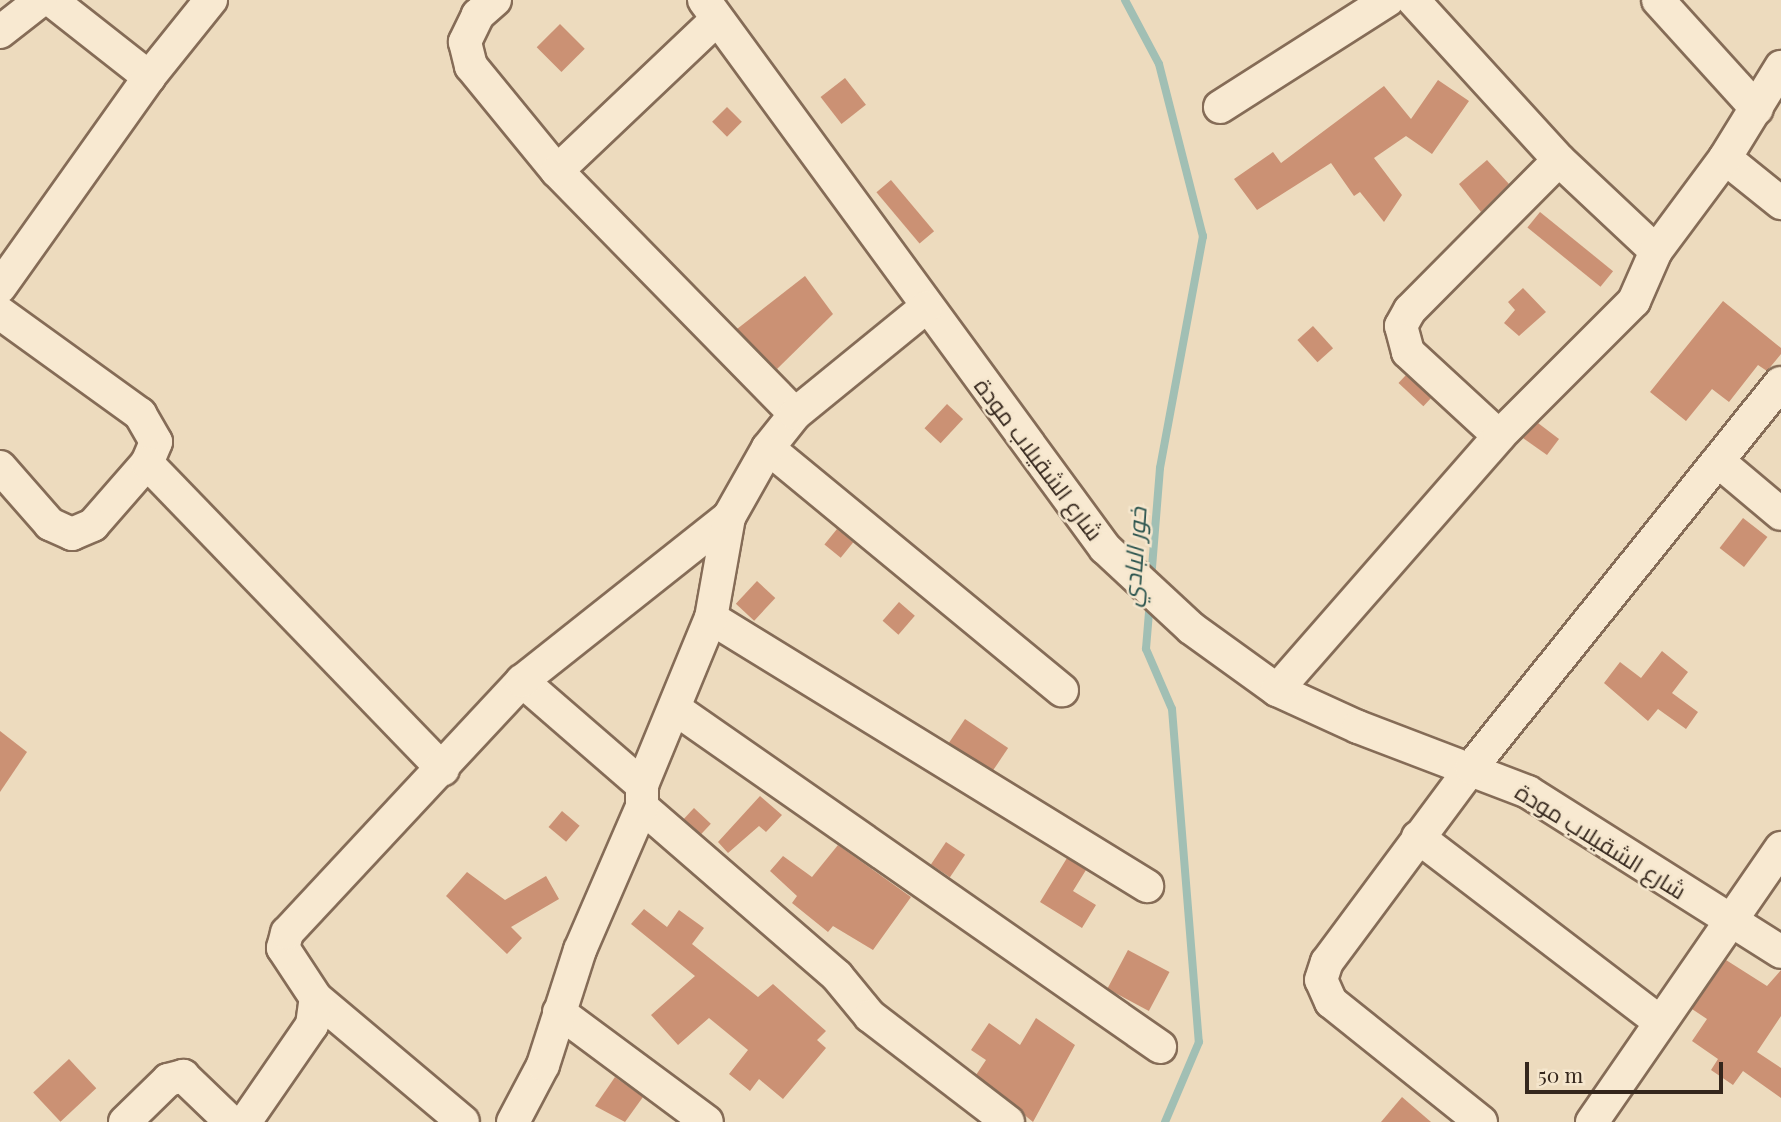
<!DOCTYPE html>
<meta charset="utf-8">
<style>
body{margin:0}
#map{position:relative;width:1781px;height:1122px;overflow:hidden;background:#eddbbe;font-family:"Playfair Display",Cairo,serif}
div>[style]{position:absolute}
.stream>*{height:8px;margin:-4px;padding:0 4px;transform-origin:4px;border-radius:4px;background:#a1bfb4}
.building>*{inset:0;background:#cb9174;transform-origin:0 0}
.roads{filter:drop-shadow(2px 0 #856c57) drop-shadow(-2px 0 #856c57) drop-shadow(0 2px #856c57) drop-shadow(0 -2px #856c57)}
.street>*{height:32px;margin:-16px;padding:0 16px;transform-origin:16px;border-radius:16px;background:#f8e9d1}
span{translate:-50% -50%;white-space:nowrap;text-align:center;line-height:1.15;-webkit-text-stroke:5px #f5e6cd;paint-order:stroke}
.street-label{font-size:23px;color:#34261c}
.water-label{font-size:24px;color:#2b544e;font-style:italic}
.scale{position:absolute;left:1525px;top:1062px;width:198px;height:32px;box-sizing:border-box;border:4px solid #34261c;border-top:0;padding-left:9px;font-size:21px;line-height:24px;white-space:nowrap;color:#34261c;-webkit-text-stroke:5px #f5e6cd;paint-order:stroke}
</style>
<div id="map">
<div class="stream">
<div style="left:1125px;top:0;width:72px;rotate:62deg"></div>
<div style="left:1159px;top:64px;width:178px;rotate:75.7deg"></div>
<div style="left:1203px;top:236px;width:236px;rotate:100.5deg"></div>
<div style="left:1160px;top:468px;width:112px;rotate:94.6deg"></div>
<div style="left:1150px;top:600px;width:49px;rotate:94.7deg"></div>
<div style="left:1146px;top:649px;width:65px;rotate:66.6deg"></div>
<div style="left:1172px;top:709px;width:334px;rotate:85.4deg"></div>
<div style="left:1199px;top:1042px;width:87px;rotate:113deg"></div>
</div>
<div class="building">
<div style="left:560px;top:24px;width:35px;height:33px;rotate:45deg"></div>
<div style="left:845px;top:78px;width:34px;height:31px;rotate:52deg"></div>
<div style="clip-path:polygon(1438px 80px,1469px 101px,1432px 154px,1406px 136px,1374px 158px,1402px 195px,1384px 222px,1360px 192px,1354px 196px,1331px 163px,1257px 210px,1234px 179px,1273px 152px,1281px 163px,1384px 86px,1411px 119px)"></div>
<div style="left:727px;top:107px;width:21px;height:21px;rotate:45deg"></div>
<div style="clip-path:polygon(1487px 160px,1509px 184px,1481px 212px,1459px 184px)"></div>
<div style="left:891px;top:180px;width:67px;height:19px;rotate:50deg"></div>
<div style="left:1540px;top:212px;width:94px;height:20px;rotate:39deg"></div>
<div style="clip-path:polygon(805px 276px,833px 314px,777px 369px,737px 329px)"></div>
<div style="clip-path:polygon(1523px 288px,1546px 312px,1519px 336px,1504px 323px,1515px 310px,1508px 302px)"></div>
<div style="clip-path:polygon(1723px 301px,1781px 348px,1781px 354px,1767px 371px,1758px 365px,1729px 402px,1712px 389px,1686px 421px,1650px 392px)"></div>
<div style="left:1313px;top:326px;width:30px;height:21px;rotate:48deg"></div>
<div style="left:1406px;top:375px;width:34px;height:11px;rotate:43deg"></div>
<div style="left:947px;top:404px;width:22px;height:33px;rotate:43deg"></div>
<div style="clip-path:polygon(1538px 423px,1559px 439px,1547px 455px,1523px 438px)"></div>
<div style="left:1743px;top:518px;width:31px;height:38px;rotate:38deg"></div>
<div style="left:837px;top:529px;width:21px;height:20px;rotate:39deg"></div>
<div style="left:757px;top:581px;width:25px;height:31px;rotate:43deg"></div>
<div style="left:899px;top:602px;width:21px;height:25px;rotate:41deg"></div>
<div style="clip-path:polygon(1662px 651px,1688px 672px,1672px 693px,1698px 712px,1686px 729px,1658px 709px,1648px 721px,1604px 683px,1620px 662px,1641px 678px)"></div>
<div style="left:965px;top:719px;width:52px;height:29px;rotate:34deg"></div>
<div style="clip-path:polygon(0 731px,27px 752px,0 792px)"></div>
<div style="clip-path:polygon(760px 796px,782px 815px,766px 832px,759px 826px,728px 853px,718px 842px)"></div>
<div style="left:694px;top:808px;width:23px;height:15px;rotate:43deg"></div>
<div style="left:562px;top:811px;width:23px;height:21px;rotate:40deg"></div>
<div style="left:946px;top:842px;width:23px;height:27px;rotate:34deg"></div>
<div style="clip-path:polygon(838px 845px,911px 897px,873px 950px,833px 926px,828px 932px,792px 903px,797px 896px,770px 871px,783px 856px,812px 877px)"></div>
<div style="clip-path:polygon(1067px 858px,1086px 870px,1073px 891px,1096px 905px,1082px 928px,1040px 902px)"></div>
<div style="clip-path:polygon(467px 872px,505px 900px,546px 876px,559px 899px,511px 927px,522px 938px,507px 954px,446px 896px)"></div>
<div style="clip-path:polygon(644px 909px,667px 927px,679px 910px,704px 928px,692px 944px,758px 997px,773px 984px,826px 1031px,817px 1040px,826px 1048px,783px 1099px,759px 1079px,750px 1091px,729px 1074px,748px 1050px,709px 1018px,678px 1045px,651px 1015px,695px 976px,631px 924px)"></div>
<div style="left:1128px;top:950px;width:47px;height:44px;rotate:28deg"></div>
<div style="clip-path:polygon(1726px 960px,1767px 986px,1781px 970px,1781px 1016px,1757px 1052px,1781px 1068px,1781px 1098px,1743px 1071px,1733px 1085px,1711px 1070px,1718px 1059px,1692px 1041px,1707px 1019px,1692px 1009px)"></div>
<div style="clip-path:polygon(1036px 1018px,1075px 1045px,1033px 1122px,976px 1075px,986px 1060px,971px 1050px,989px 1023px,1020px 1045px)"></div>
<div style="left:69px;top:1059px;width:40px;height:49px;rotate:47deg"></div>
<div style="clip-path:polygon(615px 1077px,643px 1097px,625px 1122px,595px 1106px)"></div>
<div style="clip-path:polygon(1402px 1097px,1431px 1122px,1381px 1122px)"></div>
</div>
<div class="roads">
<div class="street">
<div style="left:51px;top:0;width:125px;rotate:38.2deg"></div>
<div style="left:495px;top:0;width:23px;rotate:139deg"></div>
<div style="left:478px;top:15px;width:30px;rotate:116deg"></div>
<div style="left:465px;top:42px;width:25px;rotate:76deg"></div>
<div style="left:471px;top:66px;width:136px;rotate:50.7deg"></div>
<div style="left:557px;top:171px;width:340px;rotate:45.6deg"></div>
<div style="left:704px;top:0;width:679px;rotate:53.81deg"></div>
<div style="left:1105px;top:548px;width:117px;rotate:42.9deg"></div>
<div style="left:1191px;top:628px;width:106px;rotate:35.8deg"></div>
<div style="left:1277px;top:690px;width:89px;rotate:24.6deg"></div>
<div style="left:1358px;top:727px;width:182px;rotate:20.9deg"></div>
<div style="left:1528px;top:792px;width:299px;rotate:32.3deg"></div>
<div style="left:1413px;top:0;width:217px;rotate:47.6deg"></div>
<div style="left:1559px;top:160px;width:133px;rotate:43.2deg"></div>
<div style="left:1658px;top:0;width:147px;rotate:47.8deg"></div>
<div style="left:0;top:32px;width:52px;rotate:-38deg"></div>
<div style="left:1220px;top:107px;width:199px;rotate:-32.5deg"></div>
<div style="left:1725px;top:158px;width:72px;rotate:38.8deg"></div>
<div style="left:557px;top:171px;width:219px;rotate:-43.5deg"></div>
<div style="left:0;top:287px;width:257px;rotate:-54.6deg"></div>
<div style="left:149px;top:77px;width:99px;rotate:-51.2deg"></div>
<div style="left:0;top:313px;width:173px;rotate:35.8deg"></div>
<div style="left:140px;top:414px;width:32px;rotate:60deg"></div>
<div style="left:156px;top:442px;width:23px;rotate:113deg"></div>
<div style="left:147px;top:463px;width:82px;rotate:131.1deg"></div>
<div style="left:93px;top:525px;width:23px;rotate:157deg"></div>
<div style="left:72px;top:534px;width:24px;rotate:-156deg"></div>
<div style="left:50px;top:524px;width:76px;rotate:-131.3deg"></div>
<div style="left:1499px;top:436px;width:124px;rotate:-137.3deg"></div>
<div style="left:1408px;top:352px;width:27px;rotate:-105deg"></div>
<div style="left:1401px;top:326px;width:18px;rotate:-61deg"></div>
<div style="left:1410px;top:310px;width:211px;rotate:-45.2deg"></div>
<div style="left:768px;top:448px;width:381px;rotate:39.5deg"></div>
<div style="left:1718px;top:461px;width:82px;rotate:40.1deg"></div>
<div style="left:147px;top:463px;width:426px;rotate:46deg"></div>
<div style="left:711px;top:618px;width:512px;rotate:31.58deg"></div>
<div style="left:522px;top:681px;width:159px;rotate:40.9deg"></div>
<div style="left:1277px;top:690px;width:337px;rotate:-48.8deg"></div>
<div style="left:1499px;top:436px;width:191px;rotate:-45deg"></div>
<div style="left:1634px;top:301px;width:55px;rotate:-66.3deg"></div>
<div style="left:1656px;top:251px;width:116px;rotate:-53.4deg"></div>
<div style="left:1725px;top:158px;width:107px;rotate:-58.4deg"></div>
<div style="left:677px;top:710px;width:589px;rotate:34.9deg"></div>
<div style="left:642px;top:807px;width:258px;rotate:40.9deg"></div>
<div style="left:837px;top:976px;width:52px;rotate:50.5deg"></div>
<div style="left:870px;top:1016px;width:174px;rotate:37.5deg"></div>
<div style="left:1418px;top:837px;width:303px;rotate:37.4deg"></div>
<div style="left:316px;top:998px;width:192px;rotate:40.1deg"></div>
<div style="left:559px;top:1012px;width:184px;rotate:36.6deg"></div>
<div style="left:125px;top:1122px;width:60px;rotate:-44.3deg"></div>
<div style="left:168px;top:1080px;width:16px;rotate:-15deg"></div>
<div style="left:183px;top:1076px;width:66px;rotate:43.8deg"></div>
<div style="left:245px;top:1122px;width:118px;rotate:-55.4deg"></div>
<div style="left:312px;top:1025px;width:27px;rotate:-82deg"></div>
<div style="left:316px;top:998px;width:60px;rotate:-123.4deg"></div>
<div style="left:283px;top:948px;width:16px;rotate:-75deg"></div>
<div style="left:287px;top:933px;width:345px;rotate:-47deg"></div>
<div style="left:522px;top:681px;width:264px;rotate:-38.4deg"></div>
<div style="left:513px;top:1122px;width:64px;rotate:-62.2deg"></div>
<div style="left:543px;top:1065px;width:121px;rotate:-72.2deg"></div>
<div style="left:580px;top:950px;width:156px;rotate:-66.6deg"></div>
<div style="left:642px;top:807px;width:22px;rotate:-90deg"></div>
<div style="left:642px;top:785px;width:181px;rotate:-67.6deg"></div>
<div style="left:711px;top:618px;width:103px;rotate:-79.9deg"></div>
<div style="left:729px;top:517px;width:79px;rotate:-60.5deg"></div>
<div style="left:768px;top:448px;width:43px;rotate:-51.5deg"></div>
<div style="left:795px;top:414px;width:169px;rotate:-39.2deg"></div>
<div style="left:1481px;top:1122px;width:192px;rotate:-141.3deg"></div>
<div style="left:1331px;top:1002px;width:24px;rotate:-114deg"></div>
<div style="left:1321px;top:980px;width:19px;rotate:-72deg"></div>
<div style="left:1327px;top:962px;width:242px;rotate:-53.4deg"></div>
<div style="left:1471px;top:768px;width:494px;rotate:-51.2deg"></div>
<div style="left:1592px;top:1122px;width:333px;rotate:-55.4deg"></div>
</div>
</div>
<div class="street-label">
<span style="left:1039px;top:459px;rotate:53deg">شارع الشقيلاب مودة</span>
<span style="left:1601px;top:841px;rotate:32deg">شارع الشقيلاب مودة</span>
</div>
<div class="water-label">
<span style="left:1134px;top:557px;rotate:-86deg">خور البادي</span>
</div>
<div class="scale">50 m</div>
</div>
